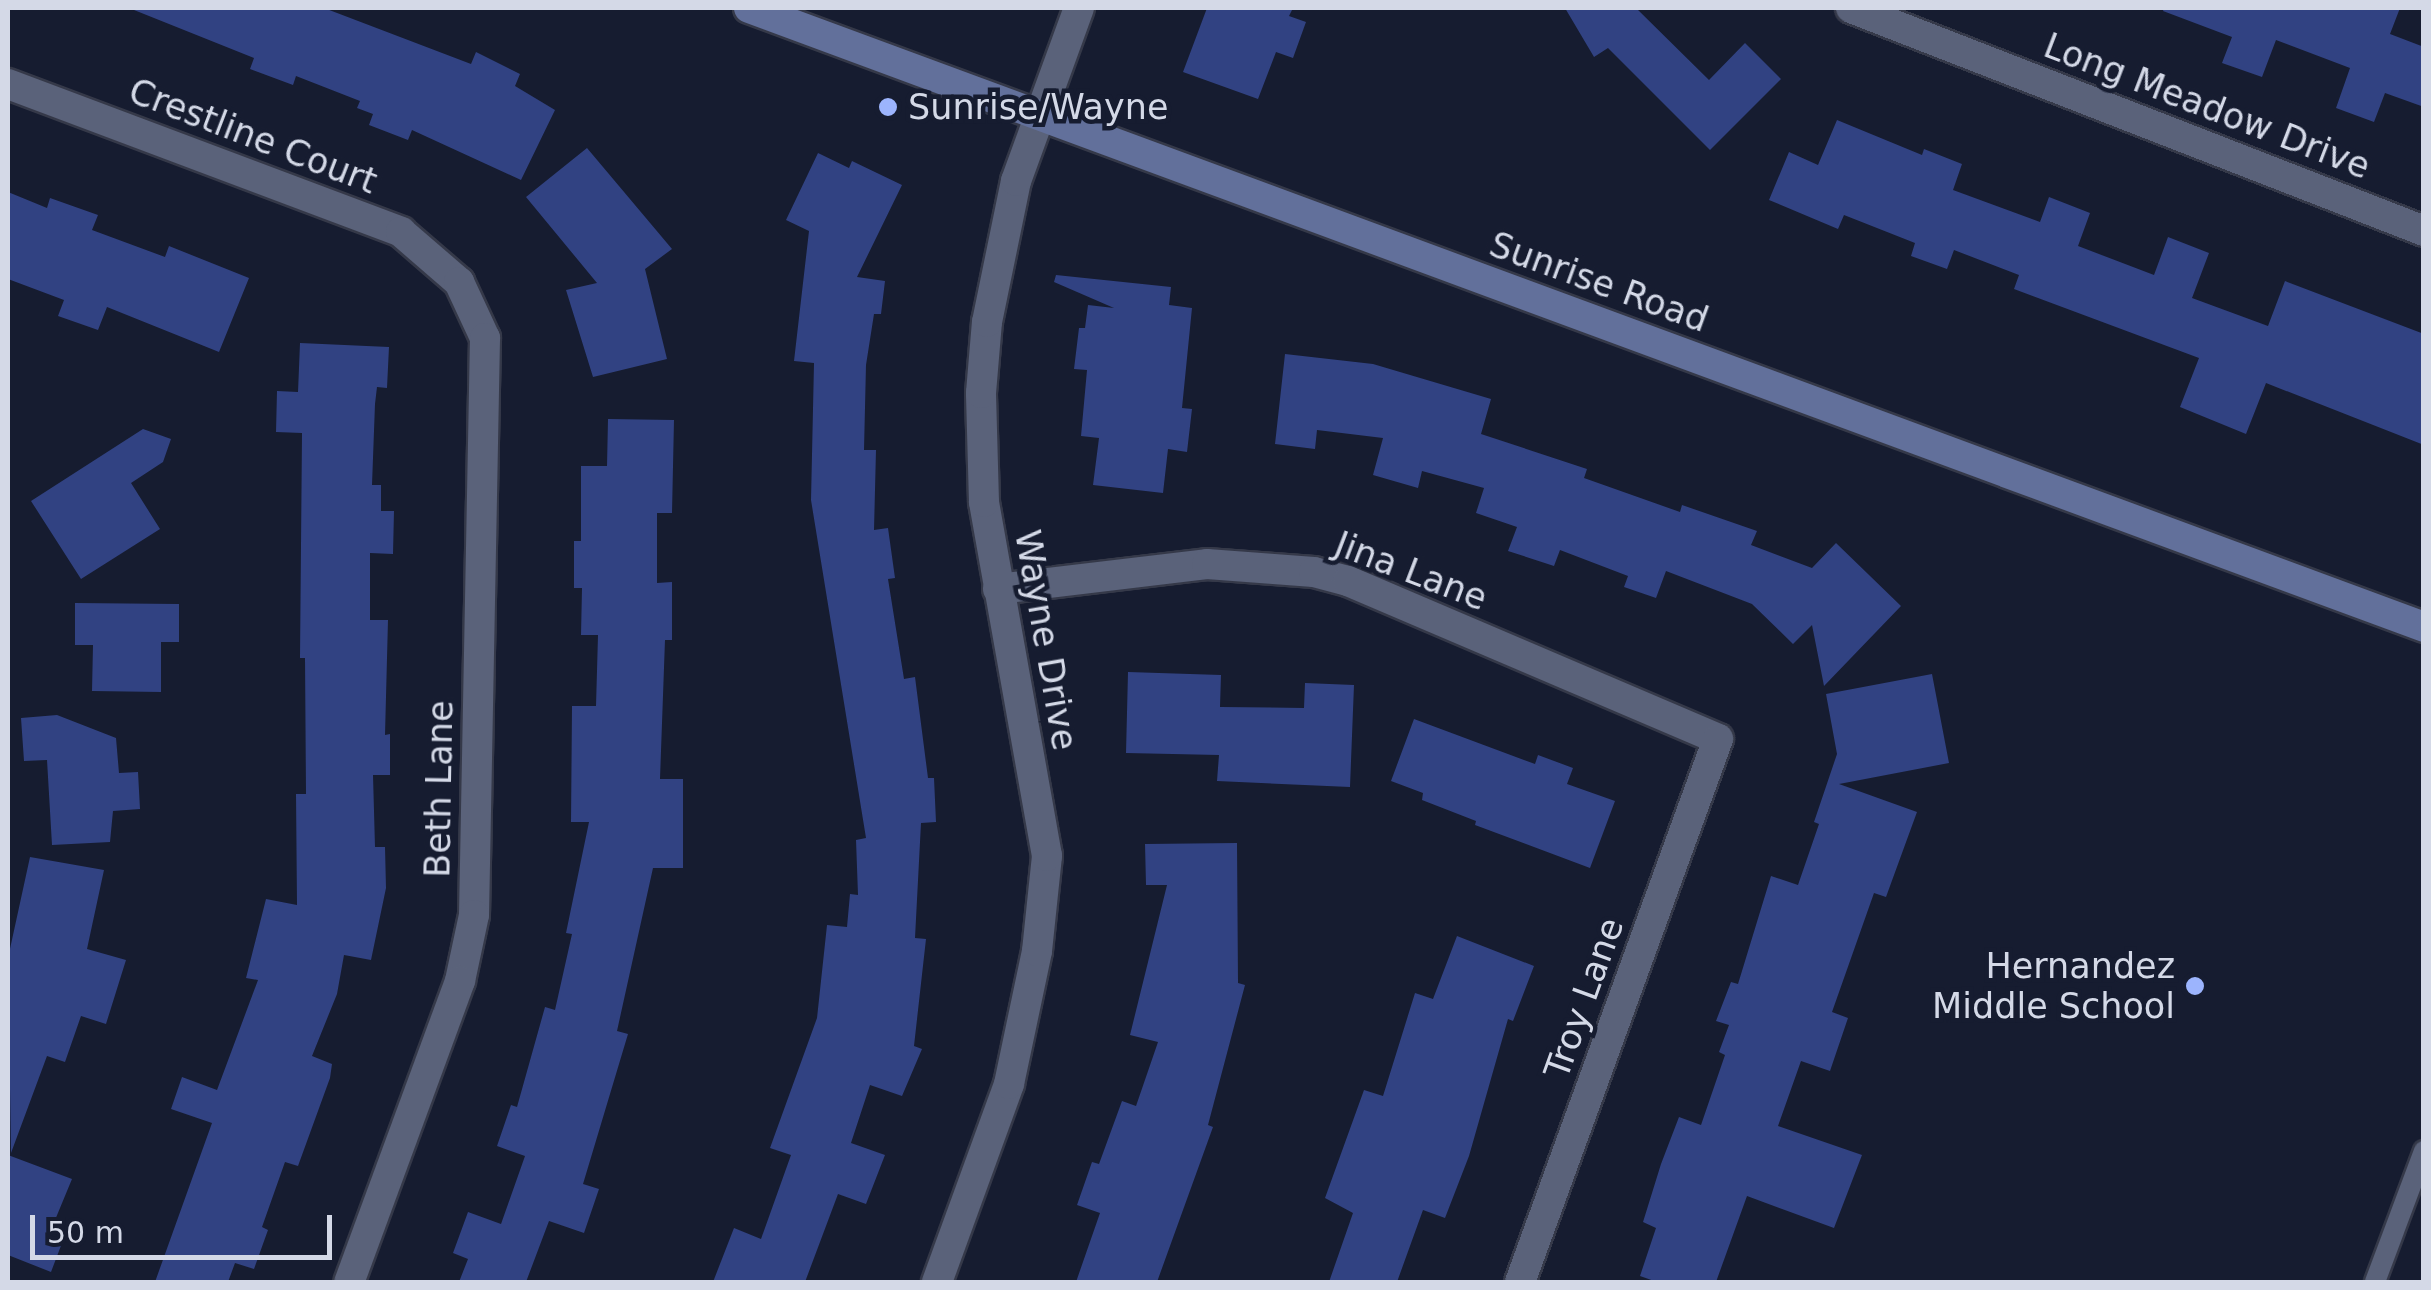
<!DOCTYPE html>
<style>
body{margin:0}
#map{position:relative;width:2431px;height:1290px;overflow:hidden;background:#161c30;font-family:"DejaVu Sans",sans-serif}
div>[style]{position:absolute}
.building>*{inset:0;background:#314282}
.roads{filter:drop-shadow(2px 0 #353949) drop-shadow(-2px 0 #353949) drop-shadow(0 2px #353949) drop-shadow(0 -2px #353949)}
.lane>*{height:20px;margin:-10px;padding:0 10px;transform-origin:10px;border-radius:10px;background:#5a627a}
.street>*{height:30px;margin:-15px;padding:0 15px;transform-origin:15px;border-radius:15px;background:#5a627a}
.secondary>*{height:30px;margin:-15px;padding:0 15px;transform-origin:15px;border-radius:15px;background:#62709b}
.dots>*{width:28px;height:28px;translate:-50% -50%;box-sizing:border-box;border:5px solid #161c30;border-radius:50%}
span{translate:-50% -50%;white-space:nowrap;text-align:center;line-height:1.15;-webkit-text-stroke:9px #161c30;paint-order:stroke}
.street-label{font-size:35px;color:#d4d9e7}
.poi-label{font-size:35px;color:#d4d9e7}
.left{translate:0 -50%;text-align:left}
.right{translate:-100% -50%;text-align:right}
.frame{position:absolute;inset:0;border:10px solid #d4d9e7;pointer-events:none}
.scale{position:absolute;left:30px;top:1215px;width:302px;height:45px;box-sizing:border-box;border:5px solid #d4d9e7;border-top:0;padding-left:12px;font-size:30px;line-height:35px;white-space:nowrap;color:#d4d9e7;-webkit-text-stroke:8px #161c30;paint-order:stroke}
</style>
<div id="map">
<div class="building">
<div style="clip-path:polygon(129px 8px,324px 8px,471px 64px,476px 52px,520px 74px,515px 86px,555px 110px,521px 180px,412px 130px,408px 140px,369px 125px,373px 114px,357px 108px,360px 101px,296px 76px,293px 85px,250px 69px,254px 58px)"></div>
<div style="clip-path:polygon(1207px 8px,1293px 8px,1289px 16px,1306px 22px,1293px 58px,1276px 52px,1258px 99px,1183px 72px)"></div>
<div style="clip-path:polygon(1565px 8px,1636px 8px,1709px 80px,1745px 43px,1781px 79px,1710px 150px,1608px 48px,1594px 57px)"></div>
<div style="clip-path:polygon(2164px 8px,2400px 8px,2390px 34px,2424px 47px,2424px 107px,2385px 93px,2374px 122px,2336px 108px,2350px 68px,2276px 40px,2262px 77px,2222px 63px,2232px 37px,2163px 11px)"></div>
<div style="clip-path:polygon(1837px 120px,1922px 155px,1924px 149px,1962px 164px,1953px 190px,2040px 222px,2049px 197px,2090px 213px,2078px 246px,2154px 275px,2168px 237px,2209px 253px,2192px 298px,2268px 326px,2285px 281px,2424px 334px,2424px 445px,2266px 383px,2246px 434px,2180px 407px,2199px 358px,2014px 289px,2019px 275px,1954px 250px,1947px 269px,1911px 256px,1915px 243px,1844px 215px,1838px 229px,1769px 200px,1789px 152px,1818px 165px)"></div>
<div style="clip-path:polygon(587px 148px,672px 249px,645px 269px,667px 359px,593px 377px,566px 290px,597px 283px,526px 197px)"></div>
<div style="clip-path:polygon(818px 153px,849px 168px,852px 161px,902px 185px,857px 277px,885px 281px,881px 314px,874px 314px,866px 365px,864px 450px,876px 450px,874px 530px,888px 528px,895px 578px,888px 579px,904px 679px,915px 677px,928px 778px,934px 778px,936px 822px,921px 823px,915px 938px,926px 939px,914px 1046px,922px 1049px,902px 1096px,870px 1085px,851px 1143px,885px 1155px,866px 1204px,838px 1194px,805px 1282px,713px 1282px,734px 1228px,761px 1239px,791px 1155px,770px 1148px,817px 1018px,827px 925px,847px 927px,850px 894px,858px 895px,856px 840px,866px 838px,811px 500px,814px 363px,794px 361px,809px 231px,786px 220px)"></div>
<div style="clip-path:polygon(8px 192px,47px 208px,50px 198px,98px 215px,92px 230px,165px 257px,169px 246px,249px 278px,219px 352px,107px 307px,98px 330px,58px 316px,64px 300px,8px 279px)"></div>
<div style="clip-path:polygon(1056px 275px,1171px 287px,1169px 305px,1192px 308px,1182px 408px,1192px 409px,1187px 452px,1168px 449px,1163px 493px,1093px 485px,1099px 438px,1081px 436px,1087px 370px,1074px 369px,1079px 328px,1085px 328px,1088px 305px,1114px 308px,1054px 282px)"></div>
<div style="clip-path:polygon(300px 343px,389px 347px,387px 388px,377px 387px,375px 404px,372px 485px,381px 485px,381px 511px,394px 511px,393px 554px,370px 553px,370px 620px,388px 620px,385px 735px,390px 734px,390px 775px,373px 775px,375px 847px,385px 847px,386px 888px,371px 960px,344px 955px,337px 994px,312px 1056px,332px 1064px,330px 1078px,298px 1166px,285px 1162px,262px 1227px,268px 1230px,254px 1269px,235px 1263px,228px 1282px,155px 1282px,212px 1123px,171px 1109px,182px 1077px,217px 1090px,258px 980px,246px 978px,266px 899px,297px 905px,296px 794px,306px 794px,305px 658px,300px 658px,302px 433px,276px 432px,277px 391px,298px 392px)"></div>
<div style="clip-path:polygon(1285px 354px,1373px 364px,1491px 399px,1481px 434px,1587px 469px,1584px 478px,1680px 512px,1682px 505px,1757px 531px,1751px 545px,1812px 568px,1836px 543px,1901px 606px,1824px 686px,1812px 625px,1793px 644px,1752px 604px,1666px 571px,1656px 598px,1624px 587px,1628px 576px,1560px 550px,1554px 566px,1508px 551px,1517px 527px,1476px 513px,1484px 488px,1422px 471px,1418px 488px,1373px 475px,1383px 438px,1317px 430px,1315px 449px,1275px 444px)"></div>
<div style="clip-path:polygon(608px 419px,674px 420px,672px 513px,657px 513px,657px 583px,672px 582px,672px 640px,665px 640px,660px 779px,683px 779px,683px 868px,653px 868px,617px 1031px,628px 1034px,583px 1184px,599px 1189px,584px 1233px,549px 1221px,526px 1282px,459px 1282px,468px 1259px,453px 1253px,468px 1212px,501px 1224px,525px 1156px,497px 1146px,511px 1105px,517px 1107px,545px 1007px,555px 1010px,572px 934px,566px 933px,589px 822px,571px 822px,572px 706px,596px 706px,598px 635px,581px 635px,582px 588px,574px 588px,574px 541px,581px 541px,581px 466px,607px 466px)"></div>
<div style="clip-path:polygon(143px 429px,171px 439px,163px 462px,131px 483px,160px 529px,81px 579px,31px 501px)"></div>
<div style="clip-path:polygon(75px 603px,179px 604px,179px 642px,161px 642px,161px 692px,92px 691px,93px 645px,75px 645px)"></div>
<div style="clip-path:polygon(1128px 672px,1221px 675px,1220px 707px,1304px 708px,1305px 683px,1354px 685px,1350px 787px,1217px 781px,1219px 755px,1126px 753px)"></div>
<div style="clip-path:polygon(1932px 674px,1949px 763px,1839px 784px,1917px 812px,1886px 897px,1874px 893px,1832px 1012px,1848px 1018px,1830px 1071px,1801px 1061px,1778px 1126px,1862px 1155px,1834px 1228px,1747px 1196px,1716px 1282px,1657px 1282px,1640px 1276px,1656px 1228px,1643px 1222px,1661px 1164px,1679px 1117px,1701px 1125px,1725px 1055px,1719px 1052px,1729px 1025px,1716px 1021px,1731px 982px,1738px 984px,1771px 876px,1798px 885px,1819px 824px,1814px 822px,1837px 754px,1826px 694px)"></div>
<div style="clip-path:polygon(57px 715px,116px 738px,119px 773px,138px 772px,140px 809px,113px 811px,110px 842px,52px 845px,47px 760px,24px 761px,21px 718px)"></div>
<div style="clip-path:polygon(1414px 719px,1535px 764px,1538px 755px,1573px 768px,1567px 784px,1615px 801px,1590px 868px,1475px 825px,1476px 821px,1422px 800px,1423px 793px,1391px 781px)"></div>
<div style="clip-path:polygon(1237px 843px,1238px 983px,1245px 985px,1208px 1125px,1213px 1127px,1157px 1282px,1076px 1282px,1100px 1213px,1077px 1205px,1092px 1162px,1099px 1164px,1122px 1101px,1136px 1106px,1158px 1042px,1130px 1035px,1167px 885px,1146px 885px,1145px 844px)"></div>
<div style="clip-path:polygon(30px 857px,104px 870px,87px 949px,126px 960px,106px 1024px,81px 1016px,65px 1062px,47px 1056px,11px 1153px,8px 958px)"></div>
<div style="clip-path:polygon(1457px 936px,1534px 966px,1513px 1021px,1508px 1019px,1469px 1156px,1445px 1218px,1423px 1210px,1397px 1282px,1329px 1282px,1353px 1213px,1325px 1198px,1364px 1090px,1383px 1096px,1415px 993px,1433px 999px)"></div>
<div style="clip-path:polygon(8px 1155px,72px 1179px,48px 1237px,62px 1243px,51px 1272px,8px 1255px)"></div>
</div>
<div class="roads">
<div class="lane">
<div style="left:2375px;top:1282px;width:140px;rotate:-69.5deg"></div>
</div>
<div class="street">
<div style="left:1851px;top:8px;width:615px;rotate:21.26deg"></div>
<div style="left:8px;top:84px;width:420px;rotate:20.6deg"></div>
<div style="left:401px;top:232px;width:77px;rotate:40.8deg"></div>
<div style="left:459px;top:282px;width:62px;rotate:65.1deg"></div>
<div style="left:485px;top:338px;width:577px;rotate:91.09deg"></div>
<div style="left:474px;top:915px;width:67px;rotate:102deg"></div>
<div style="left:460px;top:981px;width:321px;rotate:110.2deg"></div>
<div style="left:998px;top:589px;width:210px;rotate:-6.8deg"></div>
<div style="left:1207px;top:564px;width:107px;rotate:4.3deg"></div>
<div style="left:1314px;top:572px;width:35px;rotate:15deg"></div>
<div style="left:1348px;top:581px;width:402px;rotate:23.1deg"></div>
<div style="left:1718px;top:739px;width:578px;rotate:110.03deg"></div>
<div style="left:937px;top:1282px;width:211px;rotate:-70deg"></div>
<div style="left:1009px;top:1084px;width:136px;rotate:-78.1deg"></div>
<div style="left:1037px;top:951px;width:96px;rotate:-84deg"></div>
<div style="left:1047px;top:856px;width:360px;rotate:-100.1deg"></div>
<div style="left:984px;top:502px;width:109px;rotate:-91.6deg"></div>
<div style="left:981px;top:393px;width:71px;rotate:-85.2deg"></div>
<div style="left:987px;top:322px;width:144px;rotate:-78.4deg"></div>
<div style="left:1016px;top:181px;width:184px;rotate:-70deg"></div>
</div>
<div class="secondary">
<div style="left:749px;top:8px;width:1786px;rotate:20.28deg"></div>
</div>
</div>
<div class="dots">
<div style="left:888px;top:107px;background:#9cb4fd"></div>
<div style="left:2195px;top:986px;background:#9cb4fd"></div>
</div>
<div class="street-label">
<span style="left:2207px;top:106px;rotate:21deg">Long Meadow Drive</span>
<span style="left:253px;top:136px;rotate:21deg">Crestline Court</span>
<span style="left:1599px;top:282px;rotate:20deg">Sunrise Road</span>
<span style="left:1411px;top:571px;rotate:21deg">Jina Lane</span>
<span style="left:1046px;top:640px;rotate:80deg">Wayne Drive</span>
<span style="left:439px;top:789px;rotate:-89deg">Beth Lane</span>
<span style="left:1584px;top:998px;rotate:-70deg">Troy Lane</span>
</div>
<div class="poi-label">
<span class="left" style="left:908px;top:107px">Sunrise/Wayne</span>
<span class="right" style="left:2175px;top:986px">Hernandez<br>Middle School</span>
</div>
<div class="frame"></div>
<div class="scale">50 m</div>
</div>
